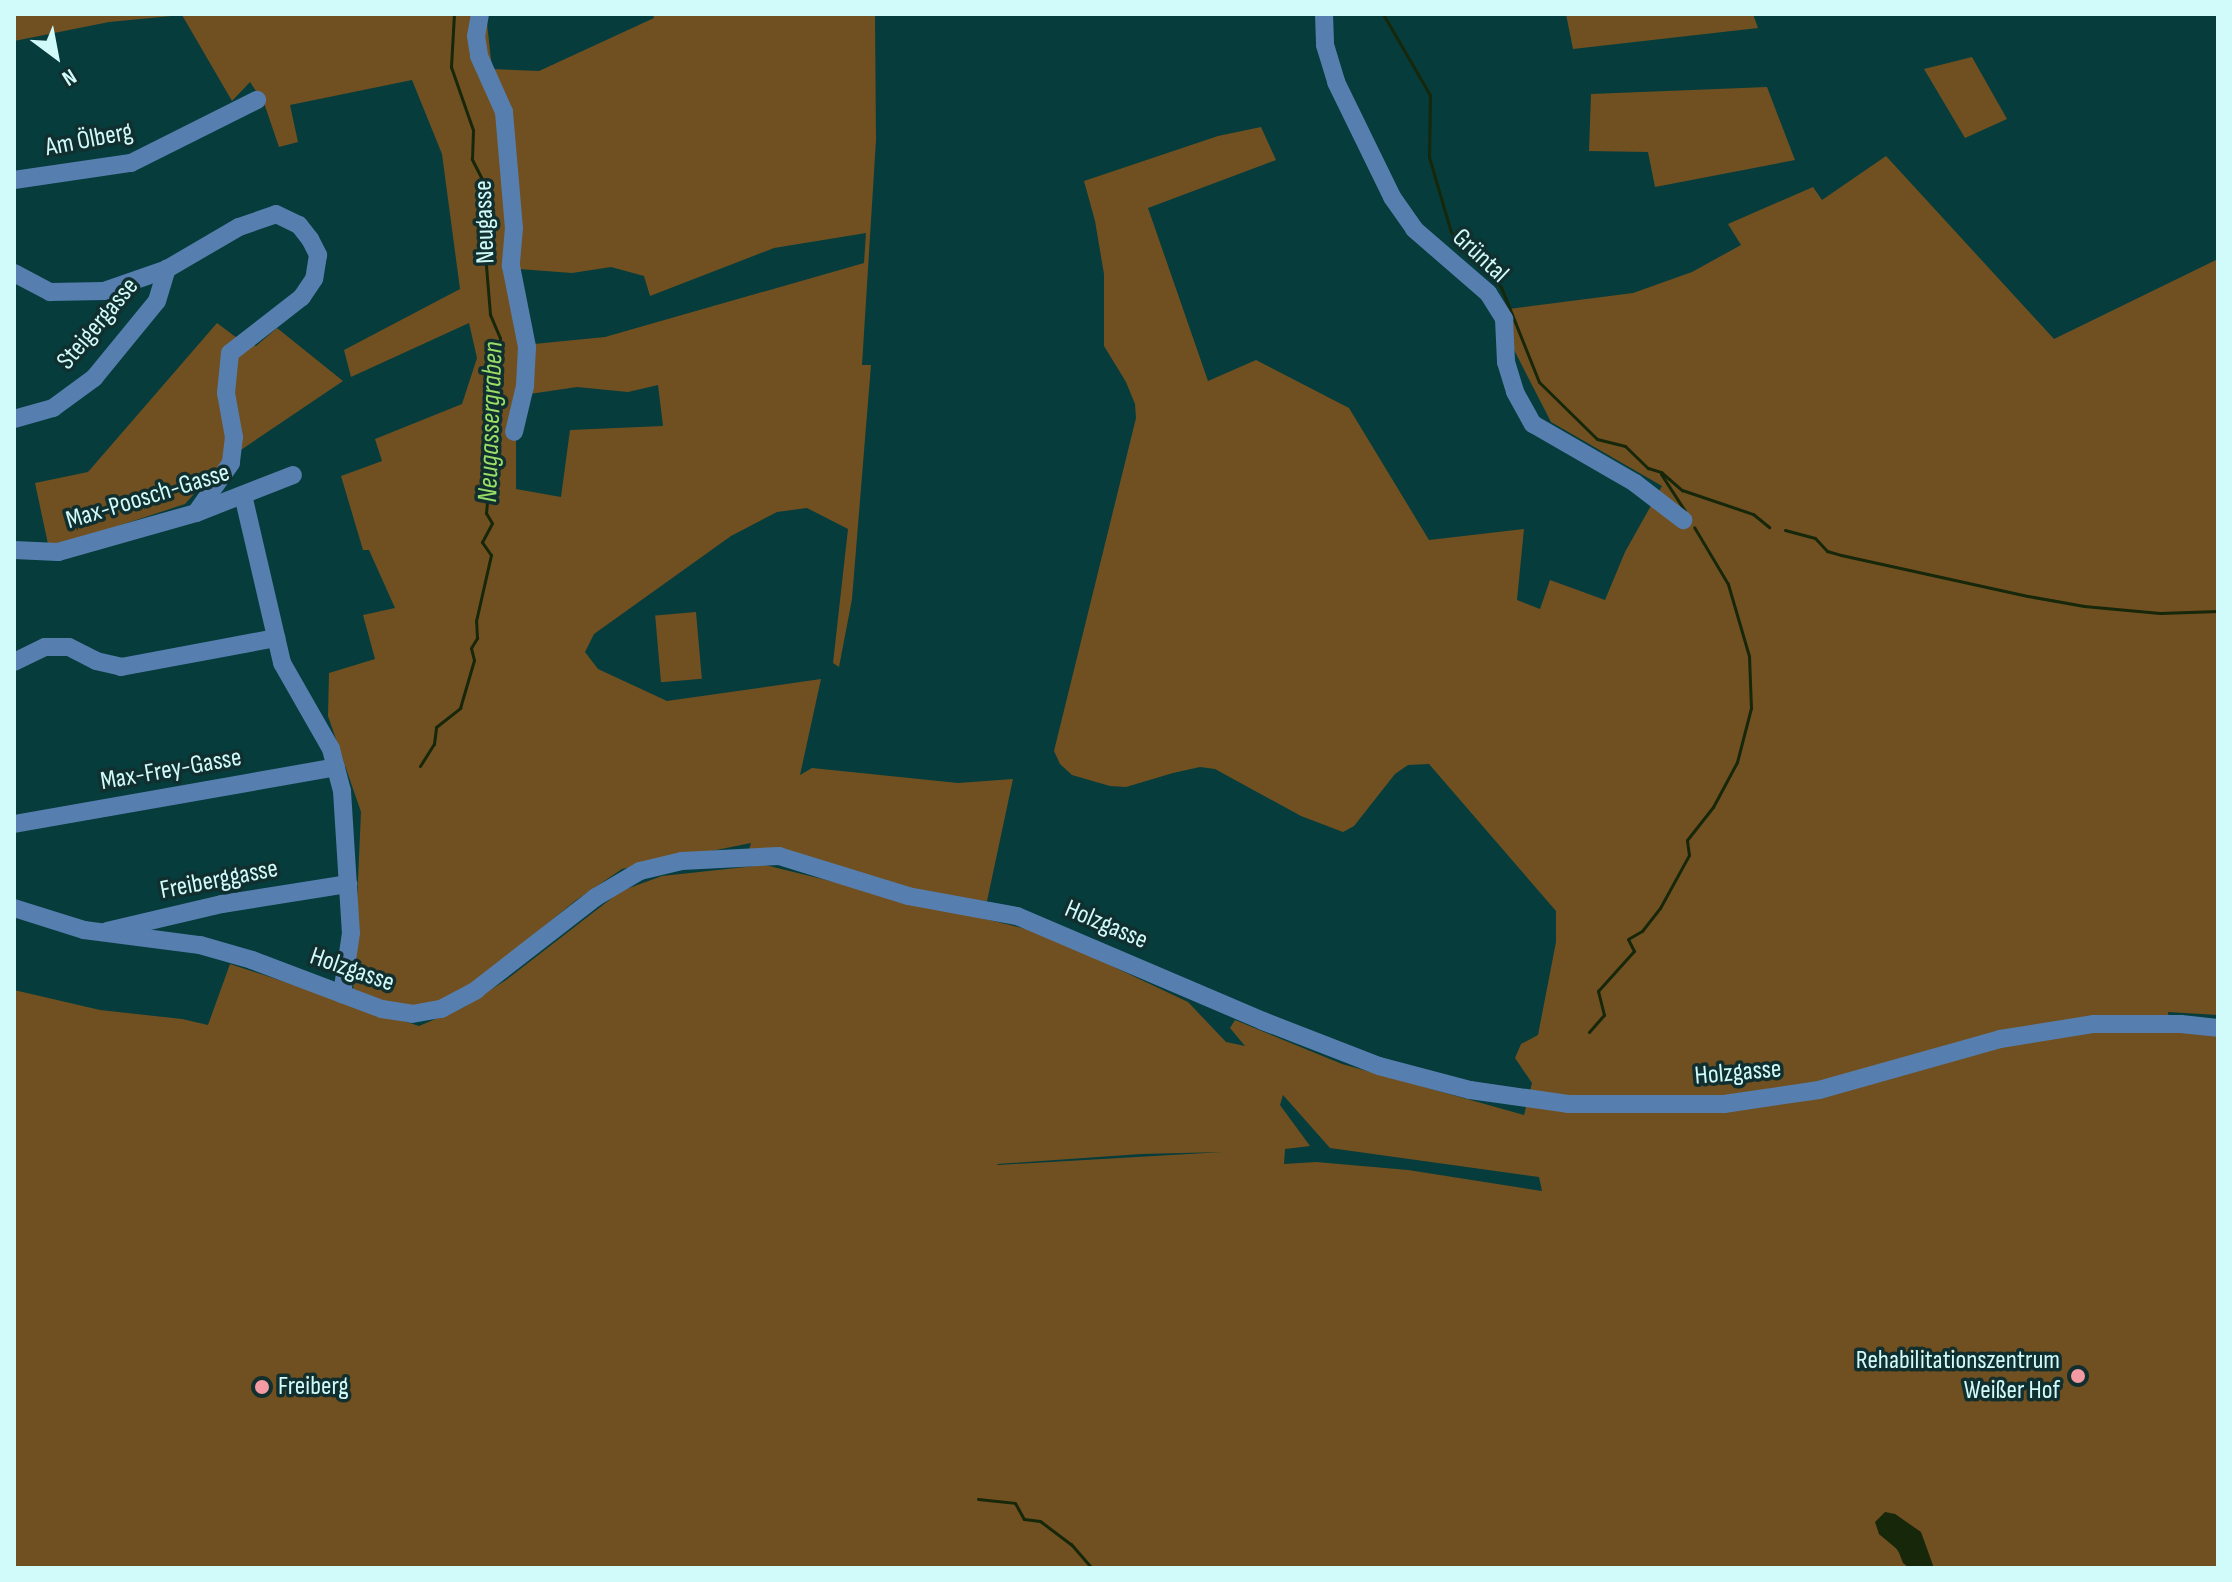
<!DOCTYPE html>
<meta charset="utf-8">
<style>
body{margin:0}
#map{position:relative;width:2232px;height:1582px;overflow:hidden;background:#063c3c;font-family:"Sofia Sans Condensed",sans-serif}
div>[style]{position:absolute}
.green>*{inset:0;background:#705020;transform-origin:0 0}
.water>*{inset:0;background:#17270a}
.stream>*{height:3px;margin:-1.5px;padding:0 1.5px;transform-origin:1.5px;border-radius:1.5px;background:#17270a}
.minor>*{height:18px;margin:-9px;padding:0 9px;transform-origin:9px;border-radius:9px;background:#567fb0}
.dots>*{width:22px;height:22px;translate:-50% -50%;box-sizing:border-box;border:4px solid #122f2f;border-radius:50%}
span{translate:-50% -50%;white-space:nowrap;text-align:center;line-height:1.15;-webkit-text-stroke:7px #122f2f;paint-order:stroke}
.street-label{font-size:26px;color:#d1fbfa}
.poi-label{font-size:26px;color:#d1fbfa}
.right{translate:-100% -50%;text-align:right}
.left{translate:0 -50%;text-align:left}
.water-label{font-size:28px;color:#99de67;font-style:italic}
.frame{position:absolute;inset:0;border:16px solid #d1fbfa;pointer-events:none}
.north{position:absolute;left:16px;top:16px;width:80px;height:80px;-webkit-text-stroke:6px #122f2f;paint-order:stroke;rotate:148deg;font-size:22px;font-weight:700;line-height:32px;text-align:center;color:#d1fbfa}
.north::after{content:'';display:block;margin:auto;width:28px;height:36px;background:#d1fbfa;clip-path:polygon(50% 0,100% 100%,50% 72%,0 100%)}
</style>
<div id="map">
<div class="green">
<div style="clip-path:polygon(evenodd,14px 14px,486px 14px,492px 69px,539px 71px,654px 18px,653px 14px,875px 14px,876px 140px,862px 365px,871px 365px,852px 599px,839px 667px,833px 663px,848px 529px,807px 508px,777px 512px,731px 536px,594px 634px,585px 652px,598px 669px,667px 701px,821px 679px,800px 775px,812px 768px,958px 783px,1013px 779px,987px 901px,951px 899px,749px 850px,751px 843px,622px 869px,575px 901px,476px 982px,439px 1004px,413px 1008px,353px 993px,361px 812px,328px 716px,329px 673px,375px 659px,363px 615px,395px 608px,369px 550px,363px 550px,341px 476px,382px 461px,375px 439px,462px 404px,477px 358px,469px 323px,351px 377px,344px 350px,460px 289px,442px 154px,412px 80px,290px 105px,298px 142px,279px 147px,264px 103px,250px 82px,232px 101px,182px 15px,109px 22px,14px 41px,14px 14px,866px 233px,864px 263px,605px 337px,534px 344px,519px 269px,572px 273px,611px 267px,644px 276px,650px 296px,774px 248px,866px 233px,14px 14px,658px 385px,663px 426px,570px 430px,561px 497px,516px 489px,516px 396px,577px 387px,628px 392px,658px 385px)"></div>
<div style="clip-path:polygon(1566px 14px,1753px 14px,1758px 28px,1573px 49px)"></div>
<div style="clip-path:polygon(1972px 57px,2007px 119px,1965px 138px,1924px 69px)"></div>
<div style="clip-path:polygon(1767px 87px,1795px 160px,1655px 187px,1648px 152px,1589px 151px,1591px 94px)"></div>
<div style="clip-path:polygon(evenodd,1261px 127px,1276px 160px,1148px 208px,1208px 381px,1256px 360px,1349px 408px,1429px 540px,1524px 529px,1517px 600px,1540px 609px,1550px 580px,1605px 600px,1625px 552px,1662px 486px,1551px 422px,1494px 311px,1633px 293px,1692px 272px,1741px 245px,1728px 224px,1813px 187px,1822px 200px,1886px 156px,2054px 339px,2218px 259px,2218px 1015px,2168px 1012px,2170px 1030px,2218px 1033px,2218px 1568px,1934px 1568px,1907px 1523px,1895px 1514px,1879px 1534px,1894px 1545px,1909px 1568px,14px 1568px,14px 990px,100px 1010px,182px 1019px,208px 1025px,230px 964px,419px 1026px,464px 1007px,506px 980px,621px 891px,662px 876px,765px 865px,1042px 933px,1188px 1002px,1226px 1042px,1245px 1046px,1230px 1028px,1235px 1020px,1342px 1064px,1524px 1115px,1532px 1083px,1515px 1058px,1521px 1044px,1538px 1035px,1556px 942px,1556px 911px,1429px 764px,1408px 765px,1395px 774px,1354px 826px,1343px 832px,1301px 816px,1215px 769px,1200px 767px,1173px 773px,1126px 787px,1110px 786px,1072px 775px,1060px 764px,1054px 751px,1136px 418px,1135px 404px,1126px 382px,1104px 346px,1104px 274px,1095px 221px,1084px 181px,1218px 136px,1261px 127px,1283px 1095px,1330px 1148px,1539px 1177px,1542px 1191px,1408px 1170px,1316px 1162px,1284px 1164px,1285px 1149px,1310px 1146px,1280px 1105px,1283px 1095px,1261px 127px,1223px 1152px,998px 1165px,997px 1164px,1141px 1154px,1223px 1152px)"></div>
<div style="clip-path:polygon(217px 323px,237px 338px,256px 346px,277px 328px,343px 381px,223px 462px,185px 504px,60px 545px,48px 544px,35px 483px,88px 472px)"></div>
<div style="left:696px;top:612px;width:67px;height:41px;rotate:85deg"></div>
</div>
<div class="water">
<div style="clip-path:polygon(1885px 1512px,1895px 1514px,1921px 1532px,1934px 1568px,1909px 1568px,1903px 1563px,1898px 1550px,1879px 1534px,1875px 1522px)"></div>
</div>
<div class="stream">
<div style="left:1383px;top:14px;width:94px;rotate:59.9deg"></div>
<div style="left:1430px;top:95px;width:62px;rotate:90.9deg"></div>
<div style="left:1429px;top:157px;width:78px;rotate:73.7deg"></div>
<div style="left:1451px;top:232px;width:74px;rotate:47.7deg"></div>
<div style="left:1501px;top:287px;width:102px;rotate:68.2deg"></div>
<div style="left:1539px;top:382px;width:81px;rotate:44.5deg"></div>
<div style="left:1597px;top:439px;width:29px;rotate:14deg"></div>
<div style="left:1625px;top:446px;width:32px;rotate:44deg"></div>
<div style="left:1648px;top:468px;width:14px;rotate:17deg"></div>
<div style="left:1661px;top:472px;width:28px;rotate:41deg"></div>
<div style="left:1682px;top:490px;width:75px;rotate:18.7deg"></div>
<div style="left:1753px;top:514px;width:21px;rotate:39deg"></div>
<div style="left:1661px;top:474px;width:44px;rotate:57deg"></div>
<div style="left:1785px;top:530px;width:31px;rotate:15deg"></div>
<div style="left:1815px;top:538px;width:18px;rotate:47deg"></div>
<div style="left:1827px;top:551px;width:15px;rotate:16deg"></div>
<div style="left:1841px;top:555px;width:191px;rotate:12.4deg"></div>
<div style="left:2028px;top:596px;width:57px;rotate:10.1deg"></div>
<div style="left:2084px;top:606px;width:76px;rotate:5.3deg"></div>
<div style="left:2160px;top:613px;width:58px;rotate:-2deg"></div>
<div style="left:420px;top:766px;width:26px;rotate:-58deg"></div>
<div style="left:434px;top:744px;width:17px;rotate:-83deg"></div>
<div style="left:436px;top:727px;width:31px;rotate:-38deg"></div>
<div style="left:460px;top:708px;width:50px;rotate:-73.7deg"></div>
<div style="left:474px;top:660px;width:12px;rotate:-104deg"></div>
<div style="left:471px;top:648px;width:12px;rotate:-59deg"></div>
<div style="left:477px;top:638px;width:17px;rotate:-93deg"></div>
<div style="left:476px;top:621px;width:68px;rotate:-77.2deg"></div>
<div style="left:491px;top:555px;width:16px;rotate:-125deg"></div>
<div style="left:482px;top:542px;width:21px;rotate:-62deg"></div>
<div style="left:492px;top:523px;width:12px;rotate:-121deg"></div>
<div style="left:486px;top:513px;width:43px;rotate:-84.7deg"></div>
<div style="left:490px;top:470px;width:57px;rotate:-94deg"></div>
<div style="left:486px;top:413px;width:49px;rotate:-74.5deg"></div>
<div style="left:499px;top:366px;width:28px;rotate:-88deg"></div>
<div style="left:500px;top:338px;width:26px;rotate:-113deg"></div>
<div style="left:490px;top:314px;width:73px;rotate:-94.7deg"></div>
<div style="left:484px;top:241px;width:28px;rotate:-73deg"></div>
<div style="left:492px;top:214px;width:34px;rotate:-105deg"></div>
<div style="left:483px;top:181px;width:25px;rotate:-117deg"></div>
<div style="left:472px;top:159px;width:29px;rotate:-88deg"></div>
<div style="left:473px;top:130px;width:67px;rotate:-109.2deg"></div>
<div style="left:451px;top:67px;width:53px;rotate:-86.8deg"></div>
<div style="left:1589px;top:1032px;width:23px;rotate:-49deg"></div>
<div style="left:1604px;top:1015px;width:25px;rotate:-104deg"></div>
<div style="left:1598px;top:991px;width:54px;rotate:-48deg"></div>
<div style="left:1634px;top:951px;width:13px;rotate:-117deg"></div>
<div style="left:1628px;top:939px;width:16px;rotate:-30deg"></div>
<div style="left:1642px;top:931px;width:29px;rotate:-52deg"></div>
<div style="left:1660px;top:908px;width:60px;rotate:-61.3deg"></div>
<div style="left:1689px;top:855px;width:15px;rotate:-98deg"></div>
<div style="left:1687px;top:840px;width:42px;rotate:-51.8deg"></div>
<div style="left:1713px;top:807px;width:51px;rotate:-61.9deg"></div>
<div style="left:1737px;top:762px;width:56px;rotate:-75.5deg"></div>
<div style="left:1751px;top:708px;width:52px;rotate:-92.2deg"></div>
<div style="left:1749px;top:656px;width:75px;rotate:-106.3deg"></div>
<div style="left:1728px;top:584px;width:66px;rotate:-120.8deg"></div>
<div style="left:978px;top:1499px;width:37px;rotate:6deg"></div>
<div style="left:1015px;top:1503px;width:18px;rotate:61deg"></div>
<div style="left:1024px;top:1519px;width:16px;rotate:7deg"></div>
<div style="left:1040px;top:1521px;width:39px;rotate:37deg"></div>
<div style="left:1071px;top:1544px;width:32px;rotate:49deg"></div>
</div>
<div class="minor">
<div style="left:480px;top:14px;width:22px;rotate:100deg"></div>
<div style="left:476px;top:36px;width:20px;rotate:81deg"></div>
<div style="left:479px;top:56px;width:61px;rotate:65.9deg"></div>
<div style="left:504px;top:112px;width:116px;rotate:85.1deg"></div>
<div style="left:514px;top:228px;width:38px;rotate:95deg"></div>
<div style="left:511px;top:266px;width:83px;rotate:78.8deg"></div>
<div style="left:527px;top:347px;width:39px;rotate:93deg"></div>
<div style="left:525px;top:386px;width:47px;rotate:103.4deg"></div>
<div style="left:1324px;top:14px;width:31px;rotate:88deg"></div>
<div style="left:1325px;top:45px;width:39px;rotate:73deg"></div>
<div style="left:1336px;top:82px;width:128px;rotate:64deg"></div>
<div style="left:1392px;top:197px;width:39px;rotate:55deg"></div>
<div style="left:1414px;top:229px;width:98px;rotate:40.9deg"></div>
<div style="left:1488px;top:293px;width:31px;rotate:58deg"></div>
<div style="left:1504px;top:319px;width:43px;rotate:87.3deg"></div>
<div style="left:1506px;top:362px;width:31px;rotate:73deg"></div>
<div style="left:1515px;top:392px;width:37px;rotate:61deg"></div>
<div style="left:1533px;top:424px;width:118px;rotate:30deg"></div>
<div style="left:1635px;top:483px;width:61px;rotate:37.6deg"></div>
<div style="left:14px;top:180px;width:118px;rotate:-8.3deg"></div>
<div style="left:131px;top:163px;width:141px;rotate:-26.6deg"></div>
<div style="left:14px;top:273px;width:41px;rotate:27.8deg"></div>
<div style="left:50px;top:292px;width:54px;rotate:-1.1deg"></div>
<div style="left:104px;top:291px;width:67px;rotate:-19.2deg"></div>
<div style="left:167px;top:269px;width:83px;rotate:-30.3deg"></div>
<div style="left:239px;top:227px;width:39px;rotate:-19deg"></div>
<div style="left:276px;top:214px;width:25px;rotate:26deg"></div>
<div style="left:299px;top:225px;width:18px;rotate:52deg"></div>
<div style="left:310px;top:239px;width:18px;rotate:63deg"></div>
<div style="left:318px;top:255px;width:24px;rotate:99deg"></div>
<div style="left:314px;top:279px;width:22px;rotate:124deg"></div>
<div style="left:302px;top:297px;width:91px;rotate:142.1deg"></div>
<div style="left:230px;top:353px;width:40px;rotate:95.7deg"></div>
<div style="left:226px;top:393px;width:45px;rotate:79.7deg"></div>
<div style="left:234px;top:437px;width:26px;rotate:97deg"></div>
<div style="left:231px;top:463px;width:61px;rotate:125deg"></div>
<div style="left:14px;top:419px;width:41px;rotate:-15.8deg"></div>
<div style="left:53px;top:408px;width:51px;rotate:-36.2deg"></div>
<div style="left:94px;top:378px;width:99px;rotate:-50.7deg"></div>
<div style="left:157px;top:301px;width:34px;rotate:-73deg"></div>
<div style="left:243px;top:495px;width:172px;rotate:76.9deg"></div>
<div style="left:282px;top:663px;width:99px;rotate:60.3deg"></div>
<div style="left:331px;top:749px;width:43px;rotate:75.3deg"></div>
<div style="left:342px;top:791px;width:142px;rotate:86.4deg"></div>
<div style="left:351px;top:933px;width:62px;rotate:98.4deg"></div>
<div style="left:14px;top:550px;width:44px;rotate:2.6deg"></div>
<div style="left:58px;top:552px;width:143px;rotate:-15.8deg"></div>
<div style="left:196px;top:513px;width:104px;rotate:-21.4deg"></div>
<div style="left:14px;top:662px;width:34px;rotate:-26deg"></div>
<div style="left:45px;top:647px;width:24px"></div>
<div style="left:69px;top:647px;width:30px;rotate:27deg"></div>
<div style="left:96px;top:661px;width:26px;rotate:13deg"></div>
<div style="left:121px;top:667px;width:158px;rotate:-10.6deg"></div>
<div style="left:14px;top:824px;width:327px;rotate:-10deg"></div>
<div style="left:14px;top:908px;width:73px;rotate:17.4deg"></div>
<div style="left:84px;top:930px;width:117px;rotate:7.4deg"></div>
<div style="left:200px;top:945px;width:54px;rotate:16.1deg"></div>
<div style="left:252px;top:960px;width:139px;rotate:20.7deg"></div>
<div style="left:382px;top:1009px;width:30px;rotate:9deg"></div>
<div style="left:412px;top:1014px;width:29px;rotate:-10deg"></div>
<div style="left:441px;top:1009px;width:40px;rotate:-28deg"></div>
<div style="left:476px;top:990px;width:152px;rotate:-37.8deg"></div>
<div style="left:596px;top:897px;width:51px;rotate:-30.6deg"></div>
<div style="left:640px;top:871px;width:43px;rotate:-13.4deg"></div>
<div style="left:682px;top:861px;width:97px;rotate:-3deg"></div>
<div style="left:779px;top:856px;width:135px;rotate:17.2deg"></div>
<div style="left:908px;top:896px;width:111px;rotate:10.4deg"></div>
<div style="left:1017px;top:916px;width:267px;rotate:23.1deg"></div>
<div style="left:1263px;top:1021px;width:124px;rotate:21.2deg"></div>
<div style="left:1379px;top:1066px;width:94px;rotate:14.8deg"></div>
<div style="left:1470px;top:1090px;width:99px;rotate:8.1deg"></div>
<div style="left:1568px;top:1104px;width:156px"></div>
<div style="left:1724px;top:1104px;width:96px;rotate:-8.4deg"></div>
<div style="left:1819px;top:1090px;width:188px;rotate:-15.7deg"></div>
<div style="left:2000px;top:1039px;width:95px;rotate:-9.1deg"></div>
<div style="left:2094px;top:1024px;width:87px"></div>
<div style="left:2181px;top:1024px;width:37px;rotate:6deg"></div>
<div style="left:107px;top:931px;width:118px;rotate:-13.2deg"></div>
<div style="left:222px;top:904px;width:128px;rotate:-9deg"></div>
</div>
<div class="dots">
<div style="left:2078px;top:1376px;background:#f49aa3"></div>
<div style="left:262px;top:1387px;background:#f49aa3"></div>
</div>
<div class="street-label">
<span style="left:89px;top:140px;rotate:-11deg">Am Ölberg</span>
<span style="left:485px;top:222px;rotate:-92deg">Neugasse</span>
<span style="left:1480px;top:256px;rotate:43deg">Grüntal</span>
<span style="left:98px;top:324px;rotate:-50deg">Steigergasse</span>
<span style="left:148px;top:497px;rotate:-17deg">Max-Poosch-Gasse</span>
<span style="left:171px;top:770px;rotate:-10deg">Max-Frey-Gasse</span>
<span style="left:219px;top:880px;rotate:-11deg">Freiberggasse</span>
<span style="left:1106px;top:925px;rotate:23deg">Holzgasse</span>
<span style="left:352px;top:970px;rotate:19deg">Holzgasse</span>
<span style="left:1738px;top:1073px;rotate:-5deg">Holzgasse</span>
</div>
<div class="poi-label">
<span class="right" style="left:2060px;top:1376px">Rehabilitationszentrum<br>Weißer Hof</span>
<span class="left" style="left:278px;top:1387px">Freiberg</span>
</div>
<div class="water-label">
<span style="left:491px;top:422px;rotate:-88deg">Neugassergraben</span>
</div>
<div class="frame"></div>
<div class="north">N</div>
</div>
